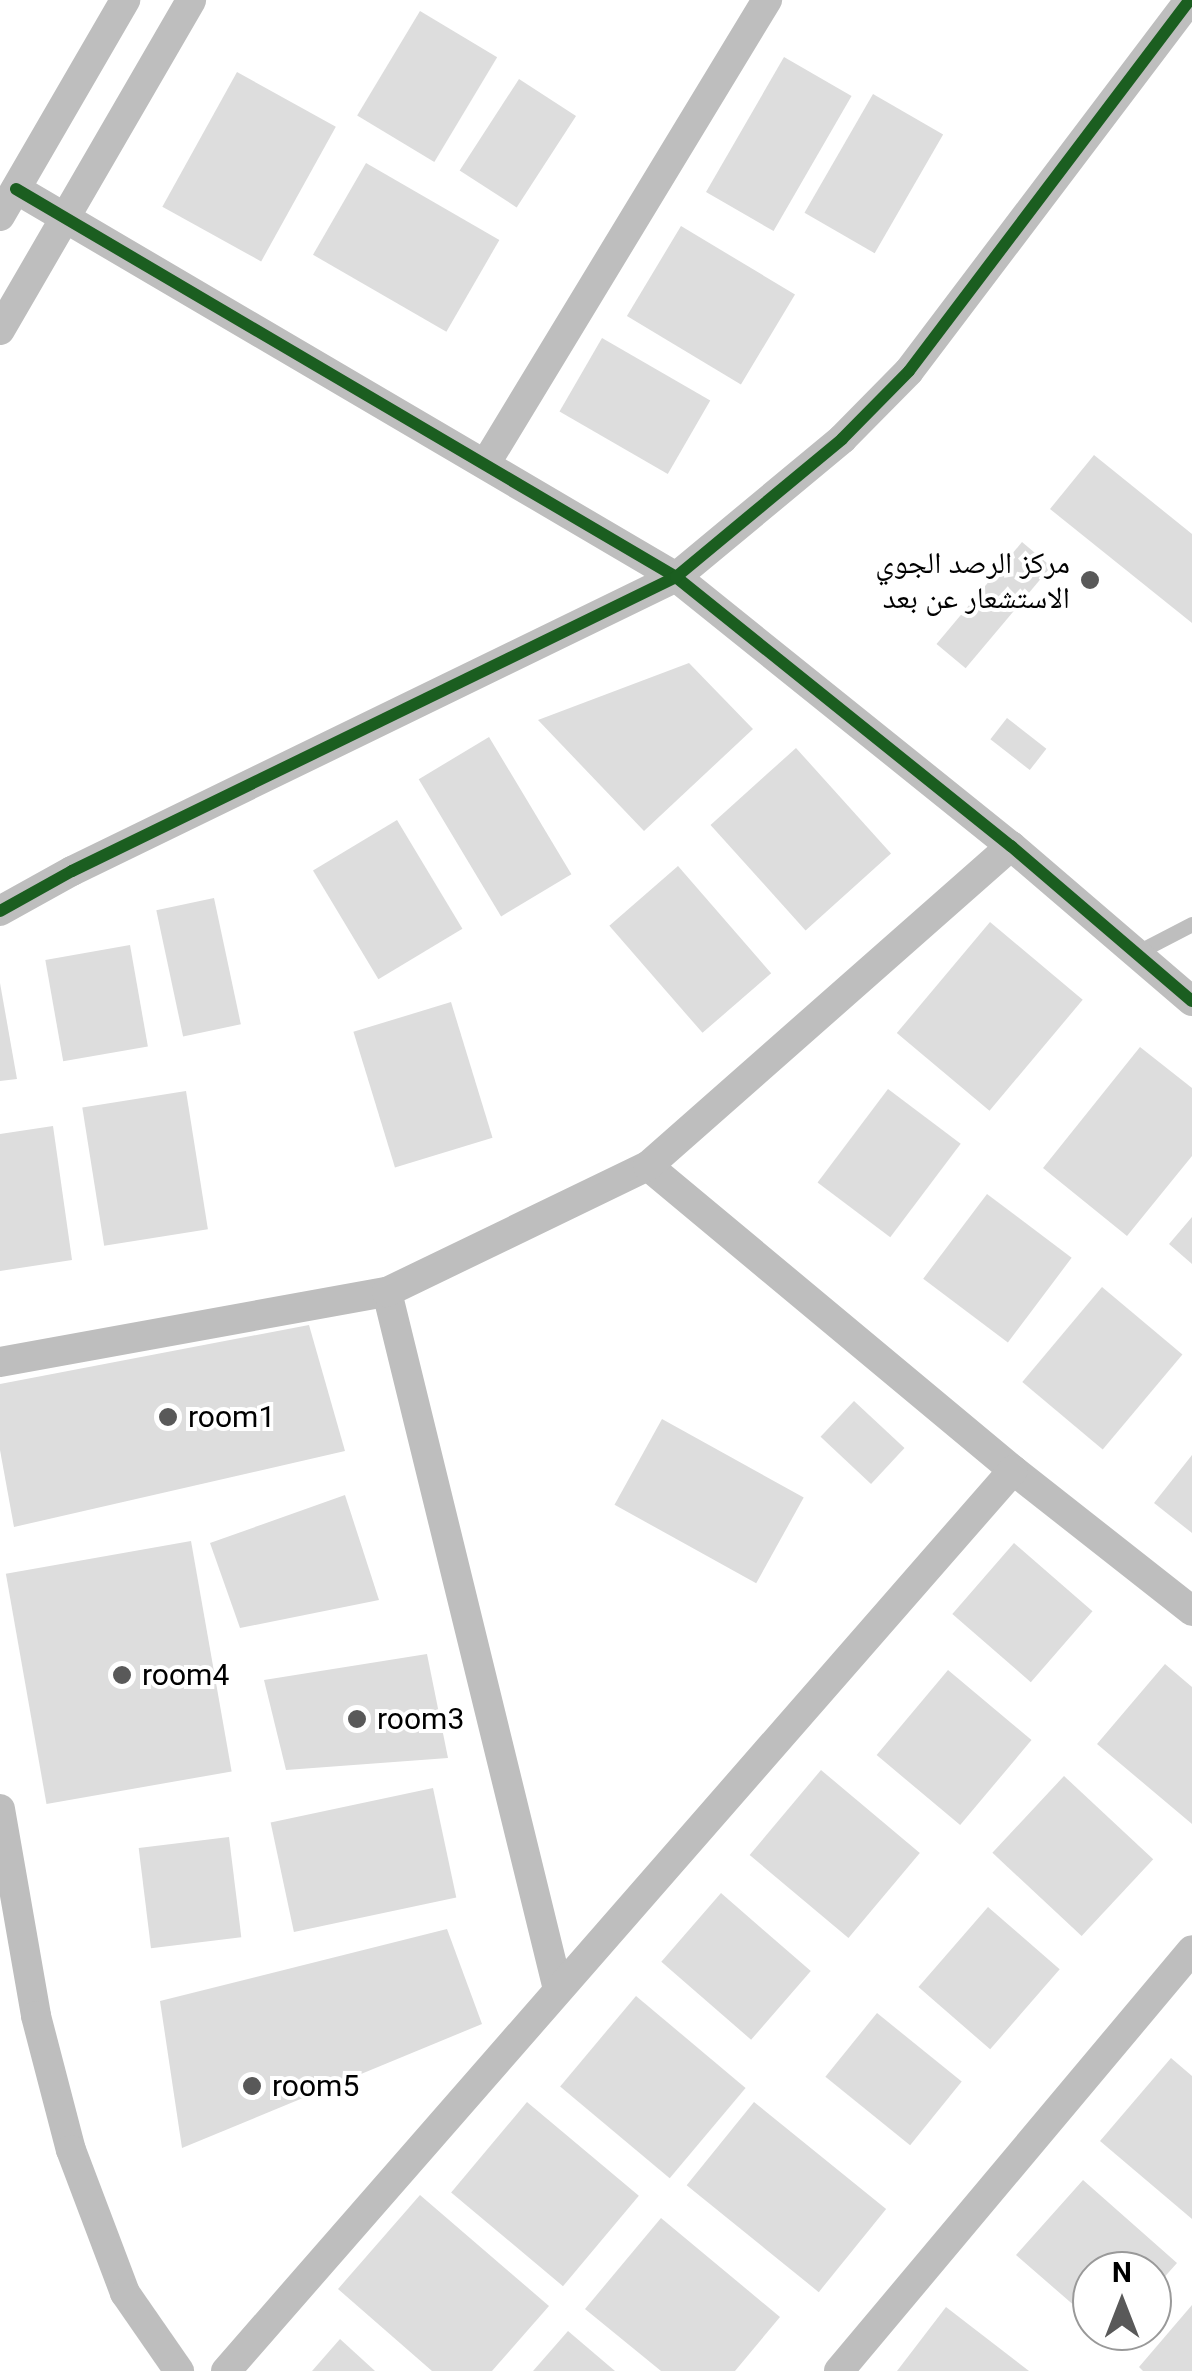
<!DOCTYPE html>
<meta charset="utf-8">
<style>
body{margin:0}
#map{position:relative;width:1192px;height:2371px;overflow:hidden;background:#fff;font-family:Roboto,"Noto Naskh Arabic",sans-serif}
div>[style]{position:absolute}
.building>*{inset:0;background:#ddd;transform-origin:0 0}
.lane>*{height:15px;margin:-7.5px;padding:0 7.5px;transform-origin:7.5px;border-radius:7.5px;background:#bebebe}
.street>*{height:30px;margin:-15px;padding:0 15px;transform-origin:15px;border-radius:15px;background:#bebebe}
.cycleway>*{height:12px;margin:-6px;padding:0 6px;transform-origin:6px;border-radius:6px;background:#1b5e20}
.dots>*{width:28px;height:28px;translate:-50% -50%;box-sizing:border-box;border:5px solid #fff;border-radius:50%}
span{translate:-50% -50%;white-space:nowrap;text-align:center;line-height:1.15;-webkit-text-stroke:8px #fff;paint-order:stroke}
.poi-label{font-size:30px;color:#000}
.right{translate:-100% -50%;text-align:right}
.left{translate:0 -50%;text-align:left}
.north{position:absolute;left:1072px;top:2251px;width:100px;height:100px;box-sizing:border-box;background:#fff;border:2px solid #999;border-radius:50%;rotate:0deg;font-size:28px;font-weight:700;line-height:40px;text-align:center;color:#000}
.north::after{content:'';display:block;margin:auto;width:35px;height:45px;background:#595959;clip-path:polygon(50% 0,100% 100%,50% 72%,0 100%)}
</style>
<div id="map">
<div class="building">
<div style="left:420px;top:11px;width:90px;height:122px;rotate:31deg"></div>
<div style="left:784px;top:57px;width:78px;height:156px;rotate:30deg"></div>
<div style="left:237px;top:72px;width:113px;height:154px;rotate:29deg"></div>
<div style="left:519px;top:79px;width:68px;height:109px;rotate:33deg"></div>
<div style="left:873px;top:94px;width:81px;height:137px;rotate:30deg"></div>
<div style="left:366px;top:163px;width:154px;height:106px;rotate:30deg"></div>
<div style="left:681px;top:226px;width:133px;height:105px;rotate:31deg"></div>
<div style="left:602px;top:338px;width:125px;height:85px;rotate:30deg"></div>
<div style="clip-path:polygon(1094px 455px,1192px 534px,1192px 623px,1050px 509px)"></div>
<div style="left:1022px;top:542px;width:38px;height:133px;rotate:40deg"></div>
<div style="clip-path:polygon(689px 663px,753px 729px,644px 831px,538px 720px)"></div>
<div style="left:1007px;top:718px;width:50px;height:27px;rotate:38deg"></div>
<div style="left:489px;top:737px;width:160px;height:82px;rotate:59deg"></div>
<div style="left:796px;top:748px;width:142px;height:115px;rotate:48deg"></div>
<div style="left:397px;top:820px;width:127px;height:98px;rotate:59deg"></div>
<div style="left:678px;top:866px;width:142px;height:91px;rotate:49deg"></div>
<div style="left:214px;top:898px;width:129px;height:59px;rotate:78deg"></div>
<div style="left:990px;top:922px;width:121px;height:145px;rotate:40deg"></div>
<div style="left:130px;top:945px;width:103px;height:86px;rotate:80deg"></div>
<div style="clip-path:polygon(0 983px,17px 1079px,0 1081px)"></div>
<div style="left:451px;top:1002px;width:142px;height:102px;rotate:73deg"></div>
<div style="clip-path:polygon(1140px 1047px,1192px 1088px,1192px 1156px,1127px 1236px,1043px 1168px)"></div>
<div style="left:888px;top:1089px;width:91px;height:117px;rotate:37deg"></div>
<div style="left:186px;top:1091px;width:140px;height:105px;rotate:81deg"></div>
<div style="clip-path:polygon(53px 1126px,72px 1260px,0 1271px,0 1134px)"></div>
<div style="left:987px;top:1194px;width:106px;height:106px;rotate:37deg"></div>
<div style="clip-path:polygon(1192px 1217px,1192px 1264px,1169px 1244px)"></div>
<div style="left:1102px;top:1287px;width:105px;height:124px;rotate:40deg"></div>
<div style="clip-path:polygon(309px 1325px,345px 1451px,14px 1527px,0 1450px,0 1384px)"></div>
<div style="left:854px;top:1401px;width:69px;height:49px;rotate:43deg"></div>
<div style="left:662px;top:1419px;width:162px;height:98px;rotate:29deg"></div>
<div style="clip-path:polygon(1192px 1455px,1192px 1533px,1154px 1503px)"></div>
<div style="clip-path:polygon(345px 1495px,379px 1600px,240px 1628px,210px 1543px)"></div>
<div style="left:191px;top:1541px;width:234px;height:188px;rotate:80deg"></div>
<div style="left:1014px;top:1543px;width:104px;height:94px;rotate:41deg"></div>
<div style="clip-path:polygon(427px 1654px,448px 1758px,286px 1770px,264px 1680px)"></div>
<div style="clip-path:polygon(1165px 1664px,1192px 1687px,1192px 1824px,1097px 1744px)"></div>
<div style="left:948px;top:1670px;width:109px;height:111px;rotate:40deg"></div>
<div style="left:821px;top:1770px;width:129px;height:111px;rotate:40deg"></div>
<div style="left:1064px;top:1776px;width:122px;height:105px;rotate:43deg"></div>
<div style="left:433px;top:1788px;width:112px;height:166px;rotate:78deg"></div>
<div style="left:229px;top:1837px;width:101px;height:91px;rotate:83deg"></div>
<div style="left:721px;top:1893px;width:119px;height:91px;rotate:41deg"></div>
<div style="left:988px;top:1907px;width:95px;height:106px;rotate:41deg"></div>
<div style="clip-path:polygon(447px 1929px,482px 2024px,182px 2148px,160px 2001px)"></div>
<div style="left:636px;top:1996px;width:143px;height:118px;rotate:40deg"></div>
<div style="left:877px;top:2013px;width:109px;height:82px;rotate:39deg"></div>
<div style="clip-path:polygon(1171px 2058px,1192px 2076px,1192px 2219px,1100px 2141px)"></div>
<div style="left:527px;top:2102px;width:146px;height:118px;rotate:40deg"></div>
<div style="left:754px;top:2102px;width:170px;height:107px;rotate:39deg"></div>
<div style="clip-path:polygon(1083px 2180px,1177px 2263px,1152px 2291px,1152px 2271px,1092px 2271px,1092px 2321px,1016px 2255px)"></div>
<div style="clip-path:polygon(420px 2195px,549px 2306px,492px 2371px,432px 2371px,338px 2289px)"></div>
<div style="clip-path:polygon(661px 2218px,780px 2317px,735px 2371px,661px 2371px,585px 2309px)"></div>
<div style="clip-path:polygon(1192px 2305px,1192px 2371px,1143px 2371px,1139px 2367px)"></div>
<div style="clip-path:polygon(946px 2307px,1029px 2371px,897px 2371px)"></div>
<div style="clip-path:polygon(568px 2331px,615px 2371px,533px 2371px)"></div>
<div style="clip-path:polygon(340px 2339px,375px 2371px,312px 2371px)"></div>
</div>
<div class="lane">
<div style="left:1136px;top:953px;width:63px;rotate:-27.4deg"></div>
</div>
<div class="street">
<div style="left:16px;top:189px;width:766px;rotate:30.45deg"></div>
<div style="left:676px;top:577px;width:430px;rotate:38.8deg"></div>
<div style="left:1011px;top:846px;width:238px;rotate:40.6deg"></div>
<div style="left:0;top:216px;width:250px;rotate:-59.9deg"></div>
<div style="left:0;top:330px;width:381px;rotate:-59.9deg"></div>
<div style="left:486px;top:463px;width:542px;rotate:-58.75deg"></div>
<div style="left:0;top:911px;width:82px;rotate:-29.1deg"></div>
<div style="left:72px;top:871px;width:672px;rotate:-25.95deg"></div>
<div style="left:676px;top:577px;width:216px;rotate:-39.7deg"></div>
<div style="left:842px;top:439px;width:95px;rotate:-45.4deg"></div>
<div style="left:909px;top:371px;width:465px;rotate:-52.9deg"></div>
<div style="left:648px;top:1166px;width:475px;rotate:39.8deg"></div>
<div style="left:1013px;top:1470px;width:228px;rotate:38.2deg"></div>
<div style="left:387px;top:1292px;width:718px;rotate:76.22deg"></div>
<div style="left:0;top:1362px;width:393px;rotate:-10.3deg"></div>
<div style="left:387px;top:1292px;width:290px;rotate:-25.8deg"></div>
<div style="left:648px;top:1166px;width:484px;rotate:-41.4deg"></div>
<div style="left:0;top:1809px;width:210px;rotate:80.1deg"></div>
<div style="left:36px;top:2016px;width:138px;rotate:75.4deg"></div>
<div style="left:71px;top:2150px;width:153px;rotate:69.3deg"></div>
<div style="left:125px;top:2293px;width:95px;rotate:55.3deg"></div>
<div style="left:226px;top:2371px;width:1196px;rotate:-48.86deg"></div>
<div style="left:839px;top:2371px;width:549px;rotate:-50.02deg"></div>
</div>
<div class="cycleway">
<div style="left:16px;top:189px;width:766px;rotate:30.45deg"></div>
<div style="left:676px;top:577px;width:430px;rotate:38.8deg"></div>
<div style="left:1011px;top:846px;width:238px;rotate:40.6deg"></div>
<div style="left:0;top:911px;width:82px;rotate:-29.1deg"></div>
<div style="left:72px;top:871px;width:672px;rotate:-25.95deg"></div>
<div style="left:676px;top:577px;width:216px;rotate:-39.7deg"></div>
<div style="left:842px;top:439px;width:95px;rotate:-45.4deg"></div>
<div style="left:909px;top:371px;width:465px;rotate:-52.9deg"></div>
</div>
<div class="dots">
<div style="left:1090px;top:580px;background:#595959"></div>
<div style="left:168px;top:1417px;background:#595959"></div>
<div style="left:122px;top:1675px;background:#595959"></div>
<div style="left:357px;top:1719px;background:#595959"></div>
<div style="left:252px;top:2086px;background:#595959"></div>
</div>
<div class="poi-label">
<span class="right" style="left:1070px;top:580px">مركز الرصد الجوي<br>الاستشعار عن بعد</span>
<span class="left" style="left:188px;top:1417px">room1</span>
<span class="left" style="left:142px;top:1675px">room4</span>
<span class="left" style="left:377px;top:1719px">room3</span>
<span class="left" style="left:272px;top:2086px">room5</span>
</div>
<div class="north">N</div>
</div>
